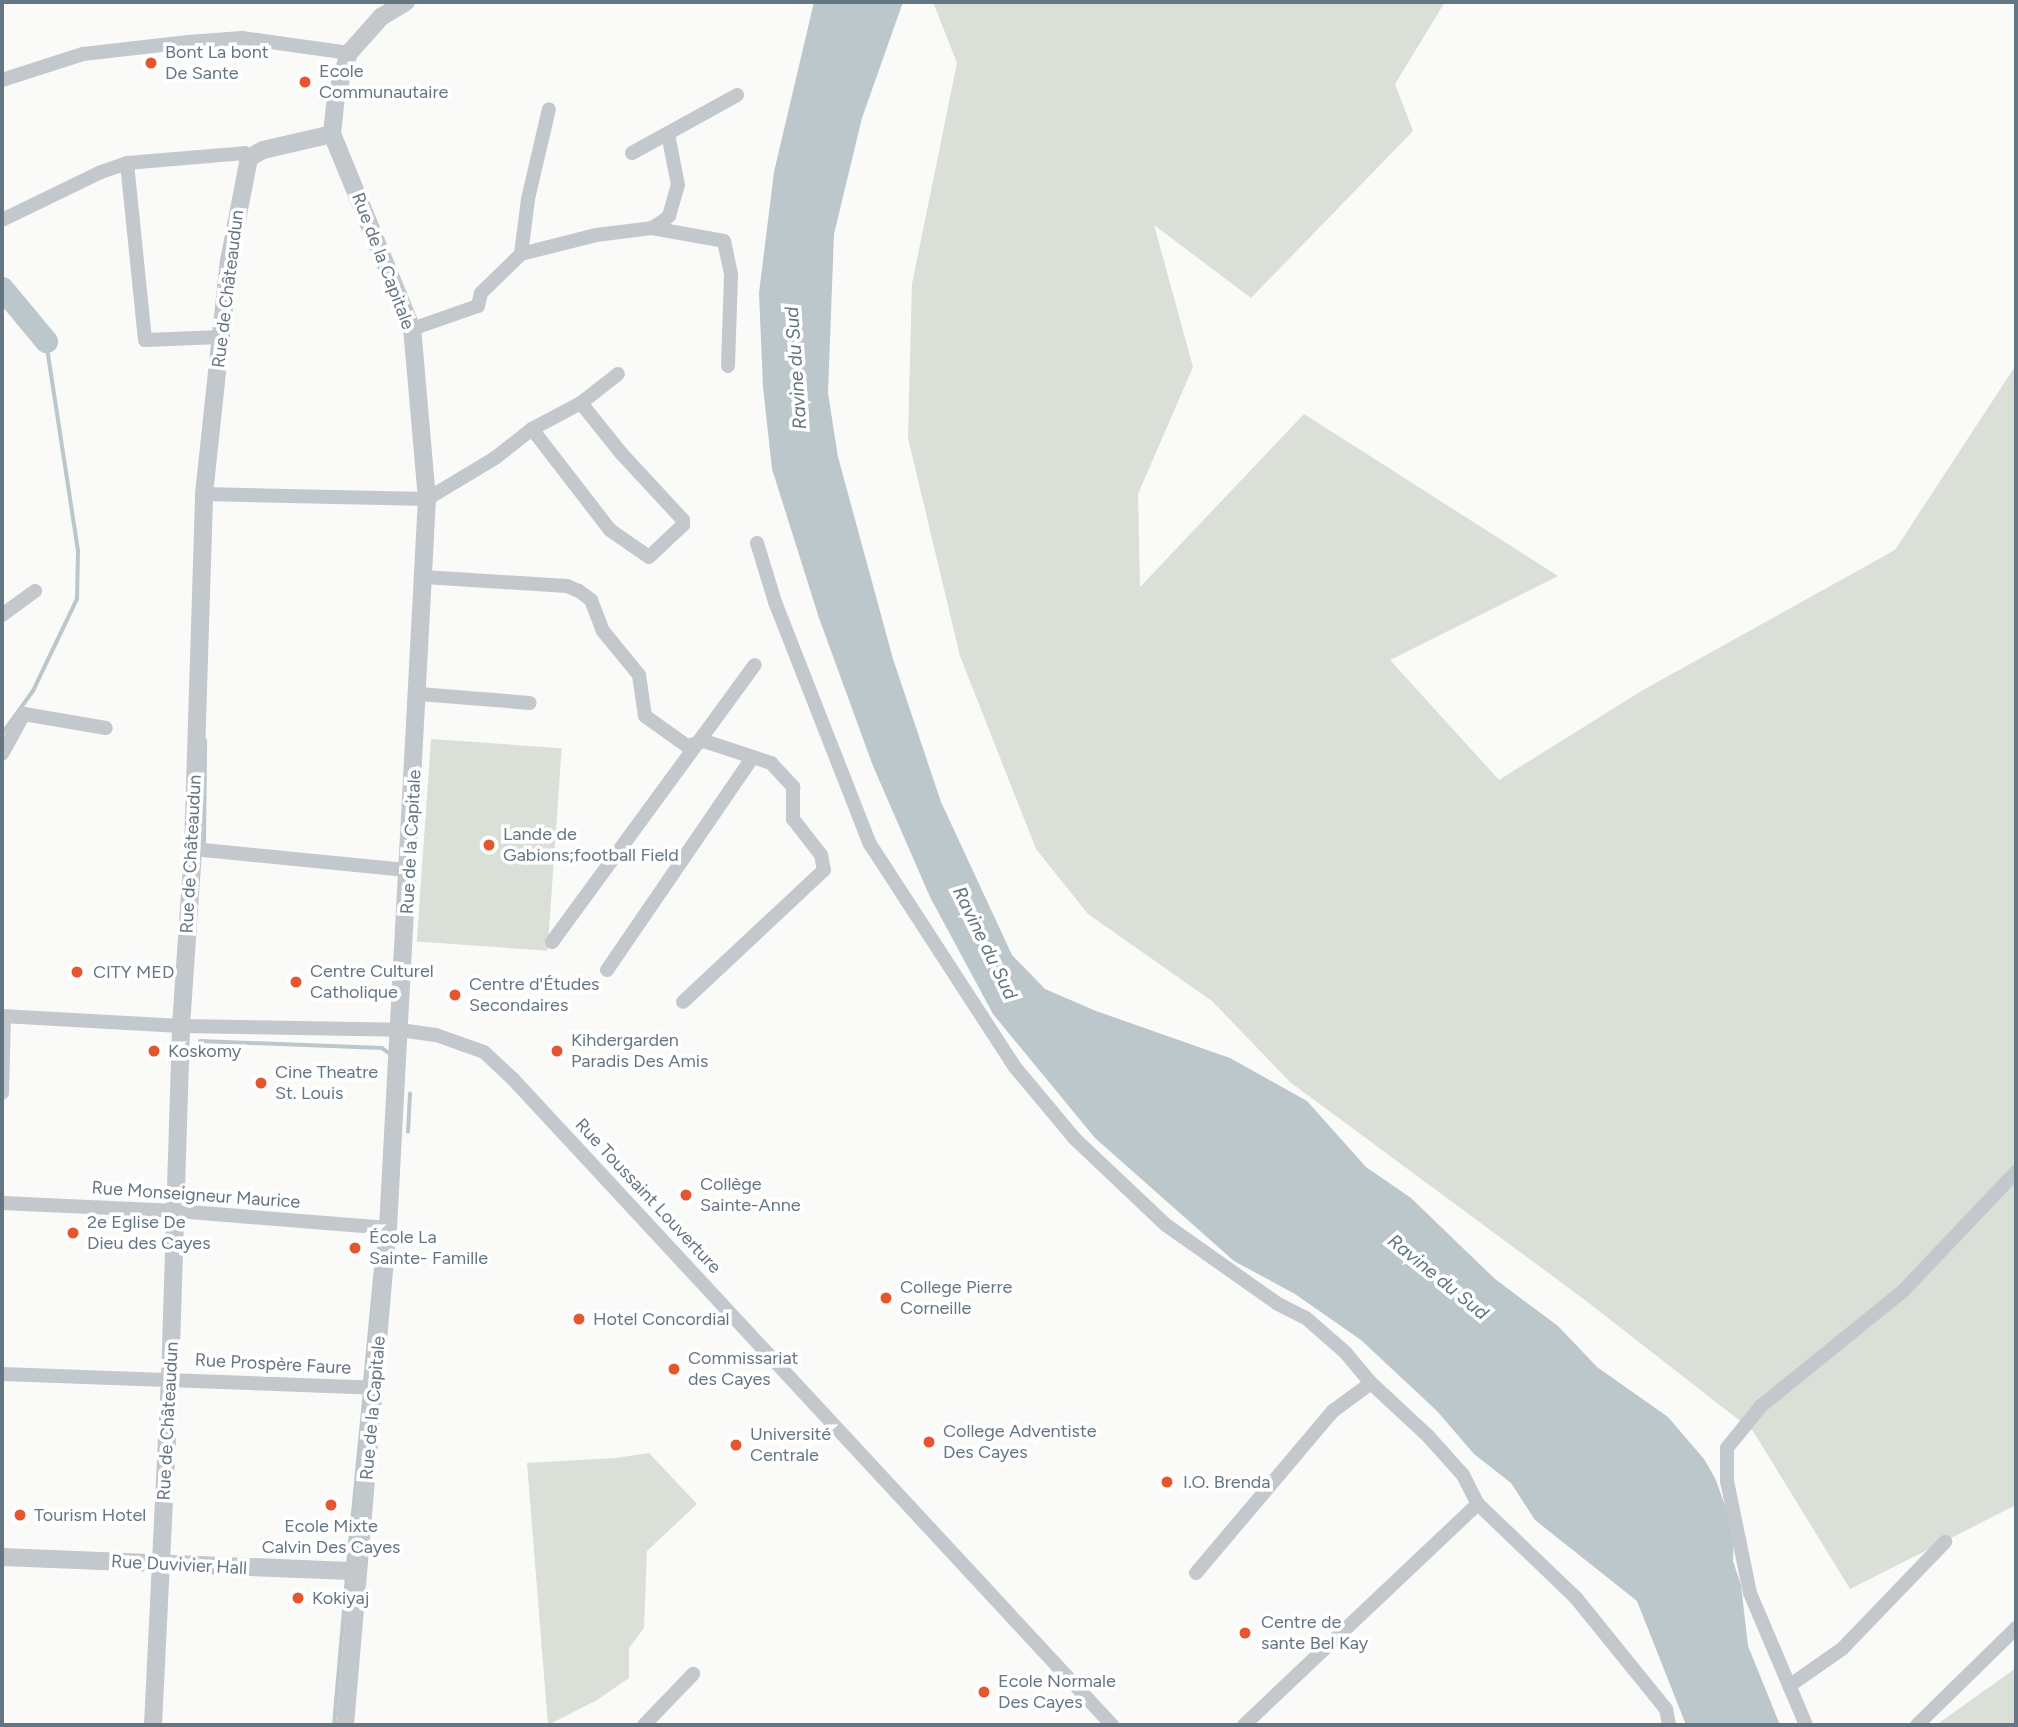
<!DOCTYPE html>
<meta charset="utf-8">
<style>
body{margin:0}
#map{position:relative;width:2018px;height:1727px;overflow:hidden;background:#fafaf8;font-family:Figtree,sans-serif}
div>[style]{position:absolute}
.green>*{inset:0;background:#dadfd7;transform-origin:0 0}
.water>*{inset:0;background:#bbc7cb}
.stream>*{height:3.5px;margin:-1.75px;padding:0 1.75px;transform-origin:1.75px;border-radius:1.75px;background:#bbc7cb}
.river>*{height:23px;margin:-11.5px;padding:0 11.5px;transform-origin:11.5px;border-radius:11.5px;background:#bbc7cb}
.minor>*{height:14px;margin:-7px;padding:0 7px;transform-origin:7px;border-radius:7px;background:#c3c8cc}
.tertiary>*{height:18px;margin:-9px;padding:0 9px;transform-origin:9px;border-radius:9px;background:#c3c8cc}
.dots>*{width:19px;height:19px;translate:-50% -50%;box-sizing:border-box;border:4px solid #fff;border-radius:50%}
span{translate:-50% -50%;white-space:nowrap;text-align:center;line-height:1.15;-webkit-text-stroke:7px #fff;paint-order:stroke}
.poi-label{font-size:18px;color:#657683}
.left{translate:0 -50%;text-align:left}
.street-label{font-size:18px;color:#657683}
.water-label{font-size:19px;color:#60757c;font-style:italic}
.frame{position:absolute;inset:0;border:4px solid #657683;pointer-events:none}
</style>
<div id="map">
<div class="green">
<div style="clip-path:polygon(933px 2px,1445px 2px,1395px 84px,1413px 131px,1251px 298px,1154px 225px,1193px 367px,1138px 494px,1140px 587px,1304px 414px,1558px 576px,1390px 660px,1499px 780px,1643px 690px,1895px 550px,2016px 365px,2016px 1505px,1850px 1589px,1753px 1431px,1585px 1300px,1290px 1082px,1212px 1001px,1088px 914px,1036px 849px,960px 656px,908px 438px,912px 284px,957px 63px)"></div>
<div style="left:431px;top:739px;width:131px;height:203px;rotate:4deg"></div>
<div style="clip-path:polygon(649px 1453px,697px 1504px,647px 1551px,644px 1628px,629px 1648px,629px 1678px,597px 1700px,548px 1725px,527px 1463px,616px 1458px)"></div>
<div style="clip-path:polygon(2016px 1668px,2016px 1725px,1936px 1725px)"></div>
</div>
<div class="water">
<div style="clip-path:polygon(814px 2px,903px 2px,862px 118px,834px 234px,828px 393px,838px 457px,893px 659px,941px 802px,1012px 955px,1045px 989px,1096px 1011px,1230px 1058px,1307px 1101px,1366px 1167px,1411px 1198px,1495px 1279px,1558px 1326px,1597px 1367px,1668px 1417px,1704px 1459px,1715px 1478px,1734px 1530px,1733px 1561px,1741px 1585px,1748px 1646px,1780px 1725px,1686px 1725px,1637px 1601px,1535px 1520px,1511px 1483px,1474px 1454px,1437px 1411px,1361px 1340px,1295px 1294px,1234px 1261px,1095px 1138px,993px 1014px,930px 897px,873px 766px,819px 618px,772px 469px,763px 387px,759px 293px,774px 172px)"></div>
</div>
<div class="stream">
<div style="left:2px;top:734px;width:53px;rotate:-54.2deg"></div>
<div style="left:33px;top:691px;width:102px;rotate:-64.4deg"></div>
<div style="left:77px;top:599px;width:48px;rotate:-88.8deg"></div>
<div style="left:78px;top:551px;width:212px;rotate:-98.7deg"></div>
<div style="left:204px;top:844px;width:103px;rotate:-89.4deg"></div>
<div style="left:200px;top:1041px;width:182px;rotate:2.2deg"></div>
<div style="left:382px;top:1048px;width:12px;rotate:35deg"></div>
<div style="left:408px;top:1132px;width:38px;rotate:-87deg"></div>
<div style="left:365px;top:1382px;width:125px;rotate:-84.5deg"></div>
<div style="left:348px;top:1564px;width:175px;rotate:-84.4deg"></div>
<div style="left:334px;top:1725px;width:151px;rotate:-85deg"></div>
</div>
<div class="river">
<div style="left:2px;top:288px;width:69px;rotate:50.3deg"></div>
</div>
<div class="minor">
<div style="left:2px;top:80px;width:85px;rotate:-17.8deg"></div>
<div style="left:83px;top:54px;width:106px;rotate:-6.5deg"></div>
<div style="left:188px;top:42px;width:54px;rotate:-4.2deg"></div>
<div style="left:242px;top:38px;width:108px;rotate:8deg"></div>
<div style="left:632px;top:153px;width:120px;rotate:-28.9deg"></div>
<div style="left:127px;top:163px;width:178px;rotate:84.2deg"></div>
<div style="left:145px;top:340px;width:76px;rotate:-2.3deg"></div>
<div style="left:2px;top:220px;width:110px;rotate:-25.9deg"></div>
<div style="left:101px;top:172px;width:28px;rotate:-19deg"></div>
<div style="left:127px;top:163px;width:118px;rotate:-4.8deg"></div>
<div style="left:245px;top:153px;width:6px;rotate:51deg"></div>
<div style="left:652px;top:228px;width:73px;rotate:10.2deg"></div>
<div style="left:724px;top:241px;width:35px;rotate:78deg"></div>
<div style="left:731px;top:275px;width:91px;rotate:91.9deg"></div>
<div style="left:521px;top:254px;width:55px;rotate:-82.7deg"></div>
<div style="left:528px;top:199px;width:92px;rotate:-76.9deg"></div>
<div style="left:412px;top:329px;width:70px;rotate:-19.2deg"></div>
<div style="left:478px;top:306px;width:13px;rotate:-77deg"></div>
<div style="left:481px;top:293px;width:56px;rotate:-44.3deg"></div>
<div style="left:521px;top:254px;width:77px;rotate:-14.2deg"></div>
<div style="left:596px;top:235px;width:56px;rotate:-7.1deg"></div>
<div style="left:652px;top:228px;width:13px;rotate:-32deg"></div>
<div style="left:663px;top:221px;width:8px;rotate:-40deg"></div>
<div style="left:669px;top:216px;width:32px;rotate:-74deg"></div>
<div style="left:678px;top:185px;width:52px;rotate:-101.1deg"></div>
<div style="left:532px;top:429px;width:128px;rotate:52.3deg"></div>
<div style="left:610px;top:530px;width:47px;rotate:34.7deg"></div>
<div style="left:649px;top:557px;width:47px;rotate:-43.3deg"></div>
<div style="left:683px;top:525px;width:5px;rotate:-90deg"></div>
<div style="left:683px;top:520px;width:91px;rotate:-132.8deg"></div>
<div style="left:621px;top:453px;width:64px;rotate:-128.7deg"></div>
<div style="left:204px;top:494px;width:223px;rotate:1.3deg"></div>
<div style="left:427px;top:499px;width:79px;rotate:-31.1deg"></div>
<div style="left:495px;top:458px;width:47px;rotate:-38.1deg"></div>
<div style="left:532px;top:429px;width:55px;rotate:-28deg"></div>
<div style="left:581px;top:403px;width:47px;rotate:-38.1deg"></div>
<div style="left:757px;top:543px;width:62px;rotate:73deg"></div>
<div style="left:775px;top:602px;width:260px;rotate:68.6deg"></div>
<div style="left:870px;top:844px;width:265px;rotate:57deg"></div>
<div style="left:1014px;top:1066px;width:95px;rotate:50.1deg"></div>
<div style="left:1075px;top:1139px;width:125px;rotate:43.4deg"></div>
<div style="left:1166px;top:1225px;width:137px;rotate:35.2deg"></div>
<div style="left:1278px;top:1304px;width:31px;rotate:27deg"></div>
<div style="left:1306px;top:1318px;width:52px;rotate:41.1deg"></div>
<div style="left:1345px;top:1352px;width:40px;rotate:50deg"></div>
<div style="left:1371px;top:1383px;width:78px;rotate:42.9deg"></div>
<div style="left:1428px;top:1436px;width:52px;rotate:48.1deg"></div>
<div style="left:1463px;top:1475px;width:33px;rotate:63deg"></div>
<div style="left:1478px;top:1504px;width:136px;rotate:43.8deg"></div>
<div style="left:1576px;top:1598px;width:143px;rotate:51deg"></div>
<div style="left:1666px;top:1709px;width:16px;rotate:79deg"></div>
<div style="left:424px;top:577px;width:143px;rotate:3.6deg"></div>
<div style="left:567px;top:586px;width:13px;rotate:23deg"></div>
<div style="left:579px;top:591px;width:15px;rotate:37deg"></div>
<div style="left:591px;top:600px;width:33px;rotate:69deg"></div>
<div style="left:603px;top:631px;width:57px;rotate:50.7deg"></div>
<div style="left:639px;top:675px;width:41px;rotate:81.7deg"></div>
<div style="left:645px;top:716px;width:52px;rotate:35.5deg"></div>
<div style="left:687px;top:746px;width:18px;rotate:-16deg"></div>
<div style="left:704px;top:741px;width:71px;rotate:18.2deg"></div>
<div style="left:771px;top:763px;width:33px;rotate:47deg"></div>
<div style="left:793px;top:787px;width:32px;rotate:90deg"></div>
<div style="left:793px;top:819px;width:46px;rotate:52.1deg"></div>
<div style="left:821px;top:855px;width:15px;rotate:79deg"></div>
<div style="left:824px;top:870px;width:193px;rotate:136.9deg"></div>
<div style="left:2px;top:615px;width:41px;rotate:-36deg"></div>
<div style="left:419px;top:694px;width:111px;rotate:4.6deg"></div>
<div style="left:2px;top:754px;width:46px;rotate:-61.2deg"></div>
<div style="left:24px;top:714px;width:83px;rotate:9.7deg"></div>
<div style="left:193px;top:849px;width:217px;rotate:5.6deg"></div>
<div style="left:552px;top:942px;width:343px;rotate:-53.8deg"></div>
<div style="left:607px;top:970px;width:258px;rotate:-55.6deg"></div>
<div style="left:2px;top:1016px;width:179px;rotate:3.2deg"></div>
<div style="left:181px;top:1026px;width:219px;rotate:1deg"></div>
<div style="left:400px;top:1030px;width:36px;rotate:8deg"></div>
<div style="left:436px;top:1035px;width:51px;rotate:19.5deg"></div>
<div style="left:484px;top:1052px;width:40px;rotate:43deg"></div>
<div style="left:513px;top:1079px;width:881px;rotate:47.16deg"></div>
<div style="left:2px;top:1093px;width:76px;rotate:-88.5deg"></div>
<div style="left:2px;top:1203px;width:175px;rotate:2.6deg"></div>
<div style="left:177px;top:1211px;width:212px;rotate:4.6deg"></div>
<div style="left:2px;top:1374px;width:373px;rotate:2.1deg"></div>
<div style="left:1196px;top:1573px;width:212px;rotate:-49.8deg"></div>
<div style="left:1333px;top:1411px;width:47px;rotate:-36.4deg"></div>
<div style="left:1789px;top:1686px;width:65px;rotate:-34.9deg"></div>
<div style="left:1842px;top:1649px;width:149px;rotate:-46.1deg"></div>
<div style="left:644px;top:1725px;width:71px;rotate:-46.1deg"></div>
<div style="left:1244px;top:1725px;width:322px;rotate:-43.4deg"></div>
<div style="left:1806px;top:1725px;width:143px;rotate:-113deg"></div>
<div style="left:1750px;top:1593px;width:114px;rotate:-101.6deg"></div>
<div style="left:1727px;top:1481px;width:33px;rotate:-90deg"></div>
<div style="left:1727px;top:1448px;width:54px;rotate:-51deg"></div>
<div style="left:1761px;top:1406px;width:183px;rotate:-39deg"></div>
<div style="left:1903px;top:1291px;width:164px;rotate:-46.5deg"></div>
<div style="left:1917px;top:1725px;width:139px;rotate:-44.4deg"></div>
</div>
<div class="tertiary">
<div style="left:2px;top:1557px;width:355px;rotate:2.3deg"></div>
<div style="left:153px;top:1725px;width:346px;rotate:-87.2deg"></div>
<div style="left:170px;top:1379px;width:353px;rotate:-88.2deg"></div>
<div style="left:181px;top:1026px;width:177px;rotate:-86.1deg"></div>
<div style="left:193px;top:849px;width:355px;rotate:-88.2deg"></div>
<div style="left:204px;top:494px;width:234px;rotate:-83.9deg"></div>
<div style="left:229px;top:261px;width:105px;rotate:-79deg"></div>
<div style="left:249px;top:158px;width:16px;rotate:-30deg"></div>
<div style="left:263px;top:150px;width:71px;rotate:-13.1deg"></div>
<div style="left:345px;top:1725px;width:499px;rotate:-85.1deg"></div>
<div style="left:388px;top:1228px;width:730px;rotate:-86.94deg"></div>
<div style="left:427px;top:499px;width:171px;rotate:-95deg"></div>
<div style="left:412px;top:329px;width:211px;rotate:-112.3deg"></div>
<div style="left:332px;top:134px;width:38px;rotate:-84deg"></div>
<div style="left:336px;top:96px;width:45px;rotate:-73.2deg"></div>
<div style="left:349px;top:53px;width:48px;rotate:-48.4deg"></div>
<div style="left:381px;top:17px;width:29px;rotate:-31deg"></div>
</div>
<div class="dots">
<div style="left:151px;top:63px;background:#e4572e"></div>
<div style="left:305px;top:82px;background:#e4572e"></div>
<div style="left:489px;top:845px;background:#e4572e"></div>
<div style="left:77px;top:972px;background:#e4572e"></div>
<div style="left:296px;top:982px;background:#e4572e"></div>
<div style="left:455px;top:995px;background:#e4572e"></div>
<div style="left:154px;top:1051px;background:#e4572e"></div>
<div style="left:557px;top:1051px;background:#e4572e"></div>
<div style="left:261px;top:1083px;background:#e4572e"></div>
<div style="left:686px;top:1195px;background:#e4572e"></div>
<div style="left:73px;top:1233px;background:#e4572e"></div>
<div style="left:355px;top:1248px;background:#e4572e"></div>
<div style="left:886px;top:1298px;background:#e4572e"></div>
<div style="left:579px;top:1319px;background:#e4572e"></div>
<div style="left:674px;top:1369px;background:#e4572e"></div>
<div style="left:929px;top:1442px;background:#e4572e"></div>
<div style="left:736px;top:1445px;background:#e4572e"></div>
<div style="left:1167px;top:1482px;background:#e4572e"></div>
<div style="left:331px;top:1505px;background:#e4572e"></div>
<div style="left:20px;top:1515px;background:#e4572e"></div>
<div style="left:298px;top:1598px;background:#e4572e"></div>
<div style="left:1245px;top:1633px;background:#e4572e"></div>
<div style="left:984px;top:1692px;background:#e4572e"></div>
</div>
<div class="poi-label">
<span class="left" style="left:165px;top:63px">Bont La bont<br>De Sante</span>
<span class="left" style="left:319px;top:82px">Ecole<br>Communautaire</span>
<span class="left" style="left:503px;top:845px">Lande de<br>Gabions;football Field</span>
<span class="left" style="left:93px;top:972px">CITY MED</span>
<span class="left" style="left:310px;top:982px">Centre Culturel<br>Catholique</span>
<span class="left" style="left:469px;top:995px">Centre d'Études<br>Secondaires</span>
<span class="left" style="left:571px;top:1051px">Kihdergarden<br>Paradis Des Amis</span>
<span class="left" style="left:168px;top:1051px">Koskomy</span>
<span class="left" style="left:275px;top:1083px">Cine Theatre<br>St. Louis</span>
<span class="left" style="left:700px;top:1195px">Collège<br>Sainte-Anne</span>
<span class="left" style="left:87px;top:1233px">2e Eglise De<br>Dieu des Cayes</span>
<span class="left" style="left:369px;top:1248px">École La<br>Sainte- Famille</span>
<span class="left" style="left:900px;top:1298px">College Pierre<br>Corneille</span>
<span class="left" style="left:593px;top:1319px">Hotel Concordial</span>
<span class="left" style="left:688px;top:1369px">Commissariat<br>des Cayes</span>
<span class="left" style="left:943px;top:1442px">College Adventiste<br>Des Cayes</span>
<span class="left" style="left:750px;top:1445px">Université<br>Centrale</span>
<span class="left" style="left:1183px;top:1482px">I.O. Brenda</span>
<span class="left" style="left:34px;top:1515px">Tourism Hotel</span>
<span style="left:331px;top:1537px">Ecole Mixte<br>Calvin Des Cayes</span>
<span class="left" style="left:312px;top:1598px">Kokiyaj</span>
<span class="left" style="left:1261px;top:1633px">Centre de<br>sante Bel Kay</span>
<span class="left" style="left:998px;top:1692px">Ecole Normale<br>Des Cayes</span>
</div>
<div class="street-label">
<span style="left:383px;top:261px;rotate:69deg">Rue de la Capitale</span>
<span style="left:228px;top:289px;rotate:-83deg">Rue de Châteaudun</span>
<span style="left:411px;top:842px;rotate:-87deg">Rue de la Capitale</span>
<span style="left:191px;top:854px;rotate:-87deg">Rue de Châteaudun</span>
<span style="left:196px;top:1195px;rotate:4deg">Rue Monseigneur Maurice</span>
<span style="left:648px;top:1196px;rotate:47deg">Rue Toussaint Louverture</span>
<span style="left:273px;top:1364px;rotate:3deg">Rue Prospère Faure</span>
<span style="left:373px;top:1408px;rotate:-85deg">Rue de la Capitale</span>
<span style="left:168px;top:1421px;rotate:-87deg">Rue de Châteaudun</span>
<span style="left:179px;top:1565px;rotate:3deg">Rue Duvivier Hall</span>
</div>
<div class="water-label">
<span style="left:796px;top:368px;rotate:-94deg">Ravine du Sud</span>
<span style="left:985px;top:943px;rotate:64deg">Ravine du Sud</span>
<span style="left:1438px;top:1277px;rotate:39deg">Ravine du Sud</span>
</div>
<div class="frame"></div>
</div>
